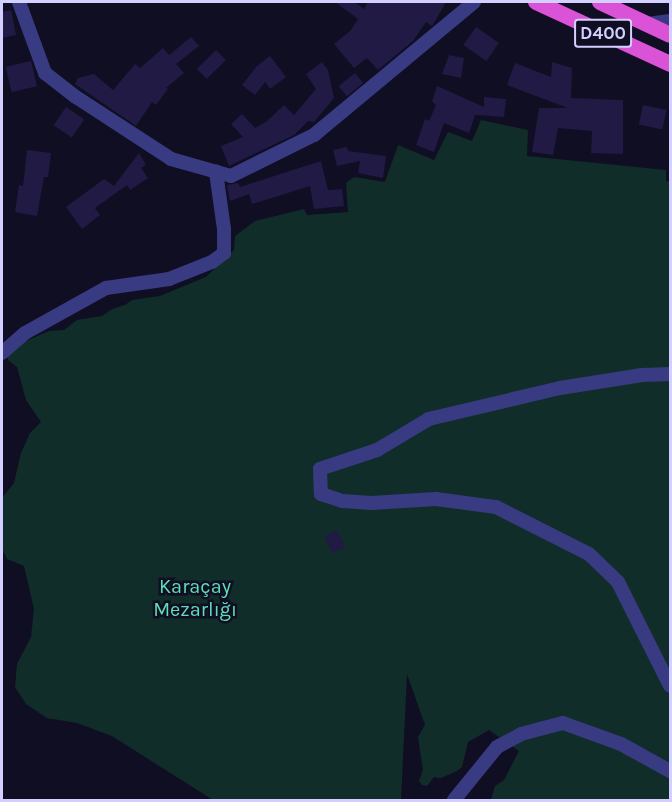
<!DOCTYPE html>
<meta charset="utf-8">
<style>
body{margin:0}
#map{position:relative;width:672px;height:802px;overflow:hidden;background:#100e23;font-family:Karla,sans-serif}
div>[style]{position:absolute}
.green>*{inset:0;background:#112d2a}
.building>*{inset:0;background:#201a44;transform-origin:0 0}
.minor>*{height:14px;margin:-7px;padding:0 7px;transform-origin:7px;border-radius:7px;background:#393b82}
.trunk>*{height:16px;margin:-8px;padding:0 8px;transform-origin:8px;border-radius:8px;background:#da52d5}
span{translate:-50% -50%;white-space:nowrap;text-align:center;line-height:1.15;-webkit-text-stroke:5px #100e23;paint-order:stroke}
.shield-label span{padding:2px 4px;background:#100e23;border:2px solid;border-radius:4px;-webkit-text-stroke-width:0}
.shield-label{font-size:18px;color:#d3d0ff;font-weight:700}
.park-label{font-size:20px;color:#5ddeb6}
.frame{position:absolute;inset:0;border:3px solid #d3d0ff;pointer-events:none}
</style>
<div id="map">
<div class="green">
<div style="clip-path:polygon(481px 120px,528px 130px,527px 156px,666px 170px,666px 181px,670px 182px,670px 800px,491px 800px,495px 786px,504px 780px,519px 751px,489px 730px,468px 742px,462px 767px,457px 771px,441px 778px,434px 777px,427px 786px,422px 785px,419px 781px,423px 770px,418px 737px,425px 725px,407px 674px,401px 800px,213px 800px,112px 736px,77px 723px,47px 718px,26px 704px,15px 687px,17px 664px,31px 637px,34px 609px,24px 566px,7px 559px,2px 548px,2px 498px,14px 483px,21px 453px,30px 433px,41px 422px,26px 400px,17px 367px,8px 360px,7px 354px,17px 345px,49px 331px,64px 330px,77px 320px,102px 316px,112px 309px,125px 305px,132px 300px,160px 296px,206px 277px,234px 250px,235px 236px,255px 221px,304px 209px,307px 215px,348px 212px,346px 183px,354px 177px,385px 182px,398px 145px,434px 160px,448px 132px,472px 141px)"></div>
</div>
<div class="building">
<div style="clip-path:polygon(335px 2px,354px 2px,364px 9px,368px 2px,446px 2px,434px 23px,432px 26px,426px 22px,413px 41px,378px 70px,367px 58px,354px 68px,334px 44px,351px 30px,358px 19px)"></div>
<div style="clip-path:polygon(11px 10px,16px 35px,2px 38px,2px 12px)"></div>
<div style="left:476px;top:27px;width:28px;height:22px;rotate:35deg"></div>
<div style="clip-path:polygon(191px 37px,199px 46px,176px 64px,184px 73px,166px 88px,168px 89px,156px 105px,152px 102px,136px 126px,75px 84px,78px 78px,94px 74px,113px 90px,135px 64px,140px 68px,163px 48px,169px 55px)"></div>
<div style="left:216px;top:50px;width:14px;height:27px;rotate:45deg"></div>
<div style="clip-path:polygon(449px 55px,464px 58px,461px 78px,442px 74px)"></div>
<div style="clip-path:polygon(270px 56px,286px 77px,270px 89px,265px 82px,255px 95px,242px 85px,257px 66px)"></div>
<div style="left:31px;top:61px;width:26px;height:26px;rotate:77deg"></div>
<div style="clip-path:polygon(322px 62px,328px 70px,334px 98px,314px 122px,308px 121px,294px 135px,229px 166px,221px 146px,243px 137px,231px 124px,242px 114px,255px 128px,266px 122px,284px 105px,294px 115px,316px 89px,306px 74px)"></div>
<div style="clip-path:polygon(552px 62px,572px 68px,571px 98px,623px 100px,623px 154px,591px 153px,592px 131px,558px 128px,553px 155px,532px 152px,539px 108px,568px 108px,507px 85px,515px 63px,551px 77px)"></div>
<div style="left:355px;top:73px;width:13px;height:21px;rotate:51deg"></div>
<div style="clip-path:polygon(437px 86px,484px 107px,484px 97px,506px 99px,504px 117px,475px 115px,469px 133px,444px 123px,434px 152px,416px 145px,425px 119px,429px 121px,436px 105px,432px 101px)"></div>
<div style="left:643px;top:105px;width:24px;height:20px;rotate:12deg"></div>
<div style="left:66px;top:107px;width:22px;height:22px;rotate:34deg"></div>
<div style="clip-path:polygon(347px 147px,348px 151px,386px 156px,383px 178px,358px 173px,360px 161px,337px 166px,333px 150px)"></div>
<div style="clip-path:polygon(27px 150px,51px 153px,48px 177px,44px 177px,37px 216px,15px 212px,19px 185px,23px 186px)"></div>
<div style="clip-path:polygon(139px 153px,146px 165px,141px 168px,148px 178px,130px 190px,127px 185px,95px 208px,100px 215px,82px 229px,66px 207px,104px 179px,114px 186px)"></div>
<div style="clip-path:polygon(321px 161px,328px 190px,342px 189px,344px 206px,314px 209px,310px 186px,252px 204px,249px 194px,230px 201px,227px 185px,238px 183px,240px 187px)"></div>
<div style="left:337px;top:530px;width:19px;height:14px;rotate:65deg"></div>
</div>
<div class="minor">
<div style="left:19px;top:2px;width:76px;rotate:69.9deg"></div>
<div style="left:45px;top:73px;width:39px;rotate:38deg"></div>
<div style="left:76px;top:97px;width:113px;rotate:33.1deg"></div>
<div style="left:171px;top:159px;width:62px;rotate:15.8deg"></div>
<div style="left:231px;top:176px;width:93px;rotate:-26.3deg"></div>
<div style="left:314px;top:135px;width:208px;rotate:-39.7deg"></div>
<div style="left:648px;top:24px;width:22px;rotate:-8deg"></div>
<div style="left:2px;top:353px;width:30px;rotate:-41deg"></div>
<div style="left:25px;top:333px;width:93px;rotate:-29.1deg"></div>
<div style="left:106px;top:288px;width:64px;rotate:-8.1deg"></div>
<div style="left:169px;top:279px;width:46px;rotate:-21.6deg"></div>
<div style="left:212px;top:262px;width:15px;rotate:-37deg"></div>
<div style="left:224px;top:253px;width:24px;rotate:-90deg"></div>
<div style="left:224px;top:229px;width:58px;rotate:-98deg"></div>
<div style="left:670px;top:374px;width:28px;rotate:178deg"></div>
<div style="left:642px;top:375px;width:83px;rotate:171deg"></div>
<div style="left:560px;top:388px;width:135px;rotate:166.7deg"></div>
<div style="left:429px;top:419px;width:61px;rotate:149.2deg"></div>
<div style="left:377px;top:450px;width:60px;rotate:161.6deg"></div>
<div style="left:320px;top:469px;width:25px;rotate:88deg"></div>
<div style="left:321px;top:494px;width:23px;rotate:18deg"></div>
<div style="left:343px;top:501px;width:28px;rotate:4deg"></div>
<div style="left:371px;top:503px;width:65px;rotate:-3.5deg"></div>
<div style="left:436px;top:499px;width:61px;rotate:7.6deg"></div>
<div style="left:496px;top:507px;width:104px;rotate:26.8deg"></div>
<div style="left:589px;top:554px;width:40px;rotate:44deg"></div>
<div style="left:618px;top:582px;width:116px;rotate:63.4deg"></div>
<div style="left:454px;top:800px;width:68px;rotate:-50.9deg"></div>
<div style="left:497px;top:747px;width:27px;rotate:-28deg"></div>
<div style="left:521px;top:734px;width:43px;rotate:-14.7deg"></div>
<div style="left:563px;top:723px;width:62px;rotate:19.9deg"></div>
<div style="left:621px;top:744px;width:56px;rotate:28.9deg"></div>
</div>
<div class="trunk">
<div style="left:536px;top:2px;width:148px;rotate:24.8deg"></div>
<div style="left:600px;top:2px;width:77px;rotate:25.2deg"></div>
</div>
<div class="shield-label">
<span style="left:603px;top:33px">D400</span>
</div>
<div class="park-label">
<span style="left:195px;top:598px">Karaçay<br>Mezarlığı</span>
</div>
<div class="frame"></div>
</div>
